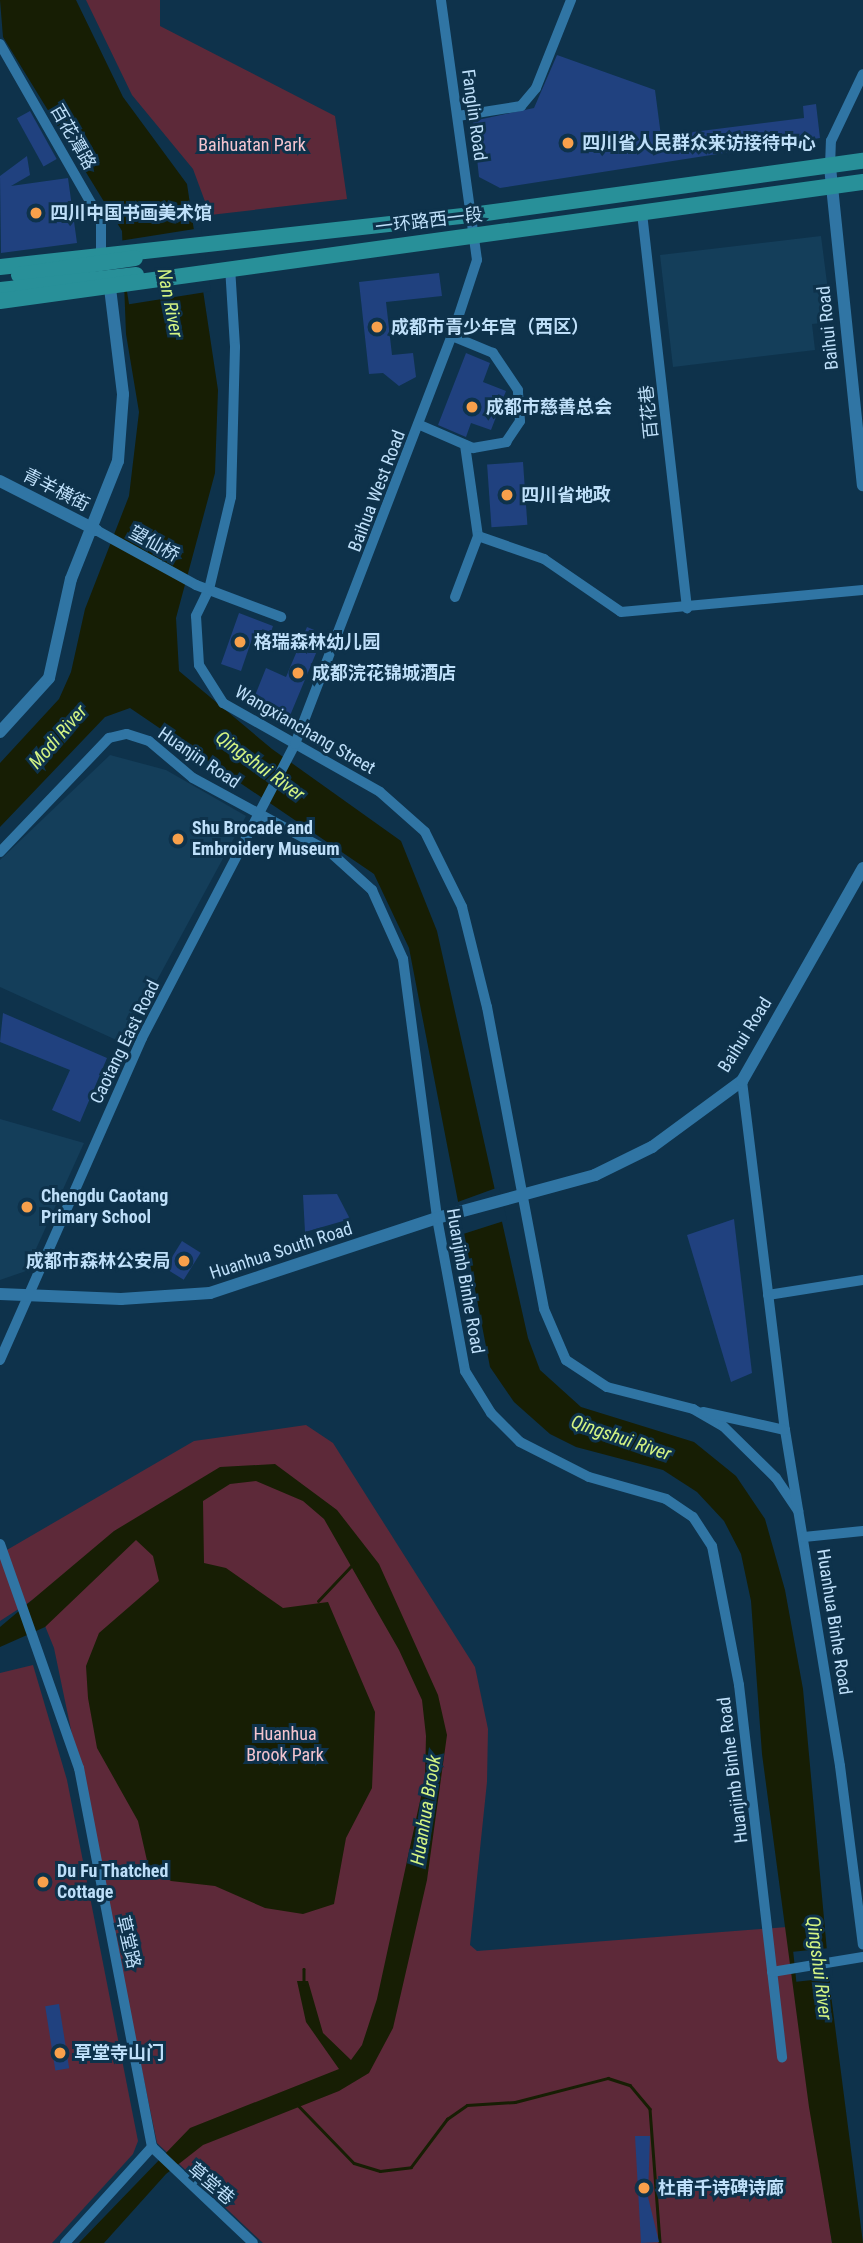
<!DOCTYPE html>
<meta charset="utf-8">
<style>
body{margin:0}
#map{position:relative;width:863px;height:2243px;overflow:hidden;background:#0e324b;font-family:"Roboto Condensed","Noto Sans SC",sans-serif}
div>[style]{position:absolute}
.built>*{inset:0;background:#143e5a}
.green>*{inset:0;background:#5d2939}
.water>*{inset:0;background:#171e04}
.pier>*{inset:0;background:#0e324b;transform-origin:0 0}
.stream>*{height:2.5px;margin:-1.25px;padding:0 1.25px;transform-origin:1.25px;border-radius:1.25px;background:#171e04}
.building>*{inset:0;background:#20417f;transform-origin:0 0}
.minor>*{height:10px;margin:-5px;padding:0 5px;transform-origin:5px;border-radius:5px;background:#3075a4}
.tertiary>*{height:12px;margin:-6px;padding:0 6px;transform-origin:6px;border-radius:6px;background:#3075a4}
.primary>*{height:16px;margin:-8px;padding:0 8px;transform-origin:8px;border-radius:8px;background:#289099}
.dots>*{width:19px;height:19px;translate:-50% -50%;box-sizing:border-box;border:4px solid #0e324b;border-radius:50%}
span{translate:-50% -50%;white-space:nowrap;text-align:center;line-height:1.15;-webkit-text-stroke:6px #0e324b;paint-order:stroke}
.street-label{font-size:18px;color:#bedff9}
.poi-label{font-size:18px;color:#bedff9;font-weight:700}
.left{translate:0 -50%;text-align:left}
.right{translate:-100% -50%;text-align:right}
.park-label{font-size:18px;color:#f4c4cf}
.water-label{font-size:19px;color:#d4f483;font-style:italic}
</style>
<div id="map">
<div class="built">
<div style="clip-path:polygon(821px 236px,832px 322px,812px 324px,815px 350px,673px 367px,660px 255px)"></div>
<div style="clip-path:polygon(110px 755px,166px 770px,246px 816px,123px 1043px,0 987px,0 860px)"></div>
<div style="clip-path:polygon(0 1119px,84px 1143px,26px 1271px,0 1280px)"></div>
</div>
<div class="green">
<div style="clip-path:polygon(86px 0,160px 0,160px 26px,335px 116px,347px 199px,210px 215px,193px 169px,132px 95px)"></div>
<div style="clip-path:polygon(306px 1425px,333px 1443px,475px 1667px,488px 1729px,487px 1782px,470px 1945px,477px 1951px,787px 1927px,832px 2243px,263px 2243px,157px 2143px,54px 1648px,34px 1599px,0 1621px,0 1554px,194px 1441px)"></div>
<div style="clip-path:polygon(33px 1665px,67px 1780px,138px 2141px,133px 2154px,52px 2243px,0 2243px,0 1673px)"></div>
</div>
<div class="water">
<div style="clip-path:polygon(0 0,76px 0,123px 97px,187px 184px,218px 390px,215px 473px,176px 618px,179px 671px,272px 749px,401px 841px,437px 931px,528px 1338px,540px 1370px,581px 1407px,694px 1442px,736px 1476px,765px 1519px,785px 1590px,803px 1689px,831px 1995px,863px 2243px,832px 2243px,809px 2107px,762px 1754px,751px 1601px,741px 1554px,724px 1521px,697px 1492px,663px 1470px,576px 1447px,550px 1434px,514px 1402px,490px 1367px,409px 948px,374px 874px,130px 708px,105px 717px,0 827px,0 763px,59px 699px,71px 672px,85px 609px,129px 496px,139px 412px,126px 334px,122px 231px,3px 37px)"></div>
<div style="clip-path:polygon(275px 1464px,337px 1510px,379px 1564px,438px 1695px,447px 1735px,427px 1880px,393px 2028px,369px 2073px,339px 2091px,203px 2145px,166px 2174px,104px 2243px,79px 2243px,190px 2128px,339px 2069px,306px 2022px,297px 1981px,308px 1981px,323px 2033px,351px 2060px,362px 2045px,377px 1999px,425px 1778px,426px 1736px,422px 1700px,399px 1650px,324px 1519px,303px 1501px,256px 1481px,230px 1484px,203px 1501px,204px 1563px,226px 1568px,283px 1608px,328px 1602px,375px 1712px,372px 1788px,346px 1838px,334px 1904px,303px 1914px,265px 1908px,215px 1886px,171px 1881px,148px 1865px,138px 1821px,97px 1748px,88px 1698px,86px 1666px,99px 1633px,159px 1581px,153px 1556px,136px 1540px,45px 1627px,0 1647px,0 1627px,114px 1531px,220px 1467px)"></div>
</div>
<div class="pier">
<div style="left:201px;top:228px;width:64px;height:83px;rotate:81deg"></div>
<div style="clip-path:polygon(499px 1187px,507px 1220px,460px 1235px,455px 1203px)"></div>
<div style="left:830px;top:1948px;width:30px;height:37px;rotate:84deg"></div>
</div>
<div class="stream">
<div style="left:318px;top:1601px;width:52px;rotate:-46.5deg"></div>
<div style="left:304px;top:1969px;width:15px;rotate:90deg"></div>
<div style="left:296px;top:2103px;width:83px;rotate:46deg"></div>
<div style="left:354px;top:2163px;width:27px;rotate:17deg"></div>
<div style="left:380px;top:2171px;width:31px;rotate:-7deg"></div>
<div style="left:411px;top:2167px;width:60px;rotate:-53.1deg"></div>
<div style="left:447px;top:2119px;width:24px;rotate:-35deg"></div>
<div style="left:467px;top:2105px;width:48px;rotate:-3.6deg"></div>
<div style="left:515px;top:2102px;width:96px;rotate:-14.5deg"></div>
<div style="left:608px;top:2078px;width:23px;rotate:18deg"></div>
<div style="left:630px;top:2085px;width:31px;rotate:50deg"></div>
<div style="left:650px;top:2109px;width:134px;rotate:85.7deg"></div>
</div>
<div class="building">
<div style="clip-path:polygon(557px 55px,655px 90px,661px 136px,804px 118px,803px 106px,816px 104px,820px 138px,500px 188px,479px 177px,473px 121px,534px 108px)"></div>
<div style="left:30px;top:111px;width:55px;height:15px;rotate:61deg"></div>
<div style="clip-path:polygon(27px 156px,30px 175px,11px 186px,68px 178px,77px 243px,1px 253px,0 176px)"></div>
<div style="clip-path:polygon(439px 273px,442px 296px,386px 302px,392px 355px,413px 353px,416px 377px,399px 386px,383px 373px,369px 374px,359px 282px)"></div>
<div style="clip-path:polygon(466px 353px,490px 363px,483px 382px,506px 391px,491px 430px,471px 423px,466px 437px,438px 425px)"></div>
<div style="left:523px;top:462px;width:63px;height:36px;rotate:86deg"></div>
<div style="clip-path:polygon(239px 613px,273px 626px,267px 644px,252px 639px,241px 671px,221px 664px)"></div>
<div style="clip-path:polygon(307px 627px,324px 634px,289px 718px,252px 703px,266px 668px,286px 677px)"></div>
<div style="clip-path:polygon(3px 1013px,107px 1058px,80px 1122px,52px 1110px,70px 1070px,0 1042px)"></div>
<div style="clip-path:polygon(337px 1194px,350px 1219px,305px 1232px,303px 1195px)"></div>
<div style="clip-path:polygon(734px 1219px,752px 1373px,731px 1382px,687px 1235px)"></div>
<div style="left:182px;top:1241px;width:22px;height:32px;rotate:32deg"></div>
<div style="left:59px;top:2004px;width:65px;height:14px;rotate:81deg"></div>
<div style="clip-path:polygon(635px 2136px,650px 2136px,648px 2197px,659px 2242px,641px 2243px)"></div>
</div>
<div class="minor">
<div style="left:0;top:44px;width:203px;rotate:60.2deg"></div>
<div style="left:101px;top:220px;width:32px;rotate:90deg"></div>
<div style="left:458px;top:116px;width:64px;rotate:-9deg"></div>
<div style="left:521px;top:106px;width:23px;rotate:-50deg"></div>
<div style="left:536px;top:88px;width:95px;rotate:-68.3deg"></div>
<div style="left:830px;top:167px;width:26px;rotate:-88deg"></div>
<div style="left:831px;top:141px;width:74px;rotate:-64.5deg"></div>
<div style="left:642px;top:213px;width:398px;rotate:83.5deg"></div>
<div style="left:230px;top:267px;width:80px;rotate:86.4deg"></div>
<div style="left:235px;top:347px;width:150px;rotate:91.5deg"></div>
<div style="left:231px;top:497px;width:95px;rotate:103.4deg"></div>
<div style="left:209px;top:589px;width:30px;rotate:116deg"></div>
<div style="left:196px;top:616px;width:49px;rotate:86.5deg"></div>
<div style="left:199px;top:665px;width:45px;rotate:57.7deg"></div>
<div style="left:223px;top:703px;width:180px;rotate:29.5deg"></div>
<div style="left:380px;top:792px;width:60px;rotate:41.6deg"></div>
<div style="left:425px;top:832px;width:84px;rotate:63.7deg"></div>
<div style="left:462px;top:907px;width:103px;rotate:76deg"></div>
<div style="left:487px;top:1007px;width:307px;rotate:79.3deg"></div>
<div style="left:544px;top:1309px;width:56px;rotate:66.7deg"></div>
<div style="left:566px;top:1360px;width:49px;rotate:33.4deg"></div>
<div style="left:607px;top:1387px;width:89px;rotate:14.3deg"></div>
<div style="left:693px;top:1409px;width:34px;rotate:30deg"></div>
<div style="left:723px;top:1426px;width:74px;rotate:44.5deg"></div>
<div style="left:776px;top:1478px;width:40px;rotate:56deg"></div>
<div style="left:420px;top:425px;width:58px;rotate:23.5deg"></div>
<div style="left:473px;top:448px;width:34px;rotate:-10deg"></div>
<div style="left:506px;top:442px;width:25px;rotate:-56deg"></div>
<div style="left:520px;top:421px;width:31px;rotate:-94deg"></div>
<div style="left:518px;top:390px;width:45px;rotate:-124deg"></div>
<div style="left:493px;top:353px;width:44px;rotate:-157.5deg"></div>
<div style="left:465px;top:445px;width:92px;rotate:81.9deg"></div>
<div style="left:478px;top:536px;width:70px;rotate:19.2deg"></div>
<div style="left:544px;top:559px;width:93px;rotate:34.5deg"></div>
<div style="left:621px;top:612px;width:243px;rotate:-5.2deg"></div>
<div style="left:96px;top:530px;width:114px;rotate:28.8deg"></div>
<div style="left:196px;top:585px;width:91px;rotate:20.6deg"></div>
<div style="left:455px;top:597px;width:65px;rotate:-69.3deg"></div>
<div style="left:0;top:852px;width:158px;rotate:-46.3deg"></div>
<div style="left:109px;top:738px;width:18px;rotate:-13deg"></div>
<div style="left:127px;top:734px;width:23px;rotate:18deg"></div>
<div style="left:149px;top:741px;width:57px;rotate:40.1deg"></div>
<div style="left:193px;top:778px;width:156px;rotate:28.4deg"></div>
<div style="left:330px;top:852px;width:57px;rotate:42.1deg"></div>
<div style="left:372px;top:890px;width:76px;rotate:65.8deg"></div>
<div style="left:403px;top:959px;width:261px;rotate:82.5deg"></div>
<div style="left:437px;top:1218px;width:156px;rotate:79.6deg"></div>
<div style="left:465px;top:1371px;width:49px;rotate:58.2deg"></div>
<div style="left:491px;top:1413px;width:41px;rotate:45deg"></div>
<div style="left:520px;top:1442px;width:77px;rotate:26.9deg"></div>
<div style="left:589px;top:1477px;width:80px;rotate:15.9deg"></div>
<div style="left:666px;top:1499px;width:32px;rotate:34deg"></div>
<div style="left:693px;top:1517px;width:35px;rotate:57deg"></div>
<div style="left:712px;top:1546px;width:142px;rotate:79deg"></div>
<div style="left:739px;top:1685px;width:375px;rotate:83.4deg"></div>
<div style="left:742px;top:1081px;width:352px;rotate:83deg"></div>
<div style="left:785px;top:1430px;width:340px;rotate:80.7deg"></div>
<div style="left:840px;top:1766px;width:180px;rotate:82.7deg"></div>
<div style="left:768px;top:1295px;width:96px;rotate:-9deg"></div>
<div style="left:0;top:1360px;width:352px;rotate:-66.2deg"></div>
<div style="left:142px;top:1038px;width:331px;rotate:-62.5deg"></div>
<div style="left:295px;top:744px;width:437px;rotate:-69deg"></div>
<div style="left:452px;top:336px;width:80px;rotate:-71.8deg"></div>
<div style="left:477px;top:260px;width:262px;rotate:-97.9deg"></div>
<div style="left:703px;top:1412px;width:84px;rotate:12.4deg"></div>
<div style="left:804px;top:1537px;width:59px;rotate:-5.8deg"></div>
<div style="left:0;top:1544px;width:238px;rotate:70.6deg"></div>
<div style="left:79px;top:1768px;width:386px;rotate:79.1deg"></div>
<div style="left:152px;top:2147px;width:139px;rotate:43.5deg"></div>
<div style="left:772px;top:1972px;width:92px;rotate:-9.4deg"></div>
<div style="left:65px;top:2243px;width:130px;rotate:-47.8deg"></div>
</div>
<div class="tertiary">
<div style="left:830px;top:167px;width:320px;rotate:84.1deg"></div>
<div style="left:0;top:481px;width:108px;rotate:27deg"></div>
<div style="left:0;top:732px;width:73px;rotate:-47.8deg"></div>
<div style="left:49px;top:678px;width:101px;rotate:-77.5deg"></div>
<div style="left:71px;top:579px;width:127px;rotate:-68.3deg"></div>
<div style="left:118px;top:461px;width:67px;rotate:-85.7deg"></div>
<div style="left:123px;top:394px;width:107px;rotate:-97deg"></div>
<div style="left:0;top:1294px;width:121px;rotate:2.4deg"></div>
<div style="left:121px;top:1299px;width:89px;rotate:-3.9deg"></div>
<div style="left:210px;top:1293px;width:239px;rotate:-18.3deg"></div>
<div style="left:437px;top:1218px;width:164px;rotate:-15.2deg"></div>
<div style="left:595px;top:1175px;width:64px;rotate:-26.2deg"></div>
<div style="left:652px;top:1147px;width:112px;rotate:-36.3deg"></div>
<div style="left:742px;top:1081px;width:245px;rotate:-60.4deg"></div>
</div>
<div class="primary">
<div style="left:0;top:267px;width:475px;rotate:-6.3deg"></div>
<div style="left:472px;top:215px;width:395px;rotate:-7.9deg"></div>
<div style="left:19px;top:275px;width:117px;rotate:-8.3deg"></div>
<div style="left:0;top:290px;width:137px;rotate:-6.3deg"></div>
<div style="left:0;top:301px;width:871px;rotate:-7.85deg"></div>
</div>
<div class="dots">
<div style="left:568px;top:143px;background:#f8a04b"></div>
<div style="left:36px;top:213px;background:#f8a04b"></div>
<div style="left:377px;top:327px;background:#f8a04b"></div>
<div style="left:472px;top:407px;background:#f8a04b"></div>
<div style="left:507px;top:495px;background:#f8a04b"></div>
<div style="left:240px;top:642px;background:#f8a04b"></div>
<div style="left:298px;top:673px;background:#f8a04b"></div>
<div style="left:178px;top:839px;background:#f8a04b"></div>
<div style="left:27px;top:1207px;background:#f8a04b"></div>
<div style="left:184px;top:1261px;background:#f8a04b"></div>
<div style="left:43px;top:1882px;background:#f8a04b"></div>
<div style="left:60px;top:2053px;background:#f8a04b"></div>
<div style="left:644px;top:2188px;background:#f8a04b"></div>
</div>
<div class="street-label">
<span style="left:474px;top:115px;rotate:82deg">Fanglin Road</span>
<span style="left:73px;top:137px;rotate:60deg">百花潭路</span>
<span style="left:429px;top:221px;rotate:-7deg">一环路西一段</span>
<span style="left:828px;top:328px;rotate:-96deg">Baihui Road</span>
<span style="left:649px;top:412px;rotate:-96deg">百花巷</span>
<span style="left:56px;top:490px;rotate:27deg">青羊横街</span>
<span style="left:377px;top:491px;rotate:-69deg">Baihua West Road</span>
<span style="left:154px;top:544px;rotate:29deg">望仙桥</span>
<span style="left:305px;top:730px;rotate:30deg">Wangxianchang Street</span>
<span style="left:199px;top:758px;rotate:34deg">Huanjin Road</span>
<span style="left:745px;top:1035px;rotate:-58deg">Baihui Road</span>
<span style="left:125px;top:1042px;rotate:-64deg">Caotang East Road</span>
<span style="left:281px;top:1251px;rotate:-18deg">Huanhua South Road</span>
<span style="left:465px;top:1281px;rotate:80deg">Huanjinb Binhe Road</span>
<span style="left:834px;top:1622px;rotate:81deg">Huanhua Binhe Road</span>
<span style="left:733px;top:1770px;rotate:-97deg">Huanjinb Binhe Road</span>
<span style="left:128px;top:1942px;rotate:77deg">草堂路</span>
<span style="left:211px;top:2184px;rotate:40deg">草堂巷</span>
</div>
<div class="poi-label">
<span class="left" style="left:582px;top:143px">四川省人民群众来访接待中心</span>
<span class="left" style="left:50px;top:213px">四川中国书画美术馆</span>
<span class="left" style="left:391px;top:327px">成都市青少年宫（西区）</span>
<span class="left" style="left:486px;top:407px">成都市慈善总会</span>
<span class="left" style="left:521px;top:495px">四川省地政</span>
<span class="left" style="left:254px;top:642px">格瑞森林幼儿园</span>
<span class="left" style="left:312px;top:673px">成都浣花锦城酒店</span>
<span class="left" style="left:192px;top:839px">Shu Brocade and<br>Embroidery Museum</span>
<span class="left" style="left:41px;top:1207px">Chengdu Caotang<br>Primary School</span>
<span class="right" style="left:170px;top:1261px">成都市森林公安局</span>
<span class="left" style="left:57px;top:1882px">Du Fu Thatched<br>Cottage</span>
<span class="left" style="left:74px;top:2053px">草堂寺山门</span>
<span class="left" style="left:658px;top:2188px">杜甫千诗碑诗廊</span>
</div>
<div class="park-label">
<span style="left:252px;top:145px">Baihuatan Park</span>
<span style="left:285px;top:1745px">Huanhua<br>Brook Park</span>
</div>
<div class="water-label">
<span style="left:170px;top:303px;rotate:79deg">Nan River</span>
<span style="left:58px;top:737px;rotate:-49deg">Modi River</span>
<span style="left:260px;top:766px;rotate:36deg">Qingshui River</span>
<span style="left:621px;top:1438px;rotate:19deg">Qingshui River</span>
<span style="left:426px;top:1810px;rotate:-81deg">Huanhua Brook</span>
<span style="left:819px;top:1968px;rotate:83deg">Qingshui River</span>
</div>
</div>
